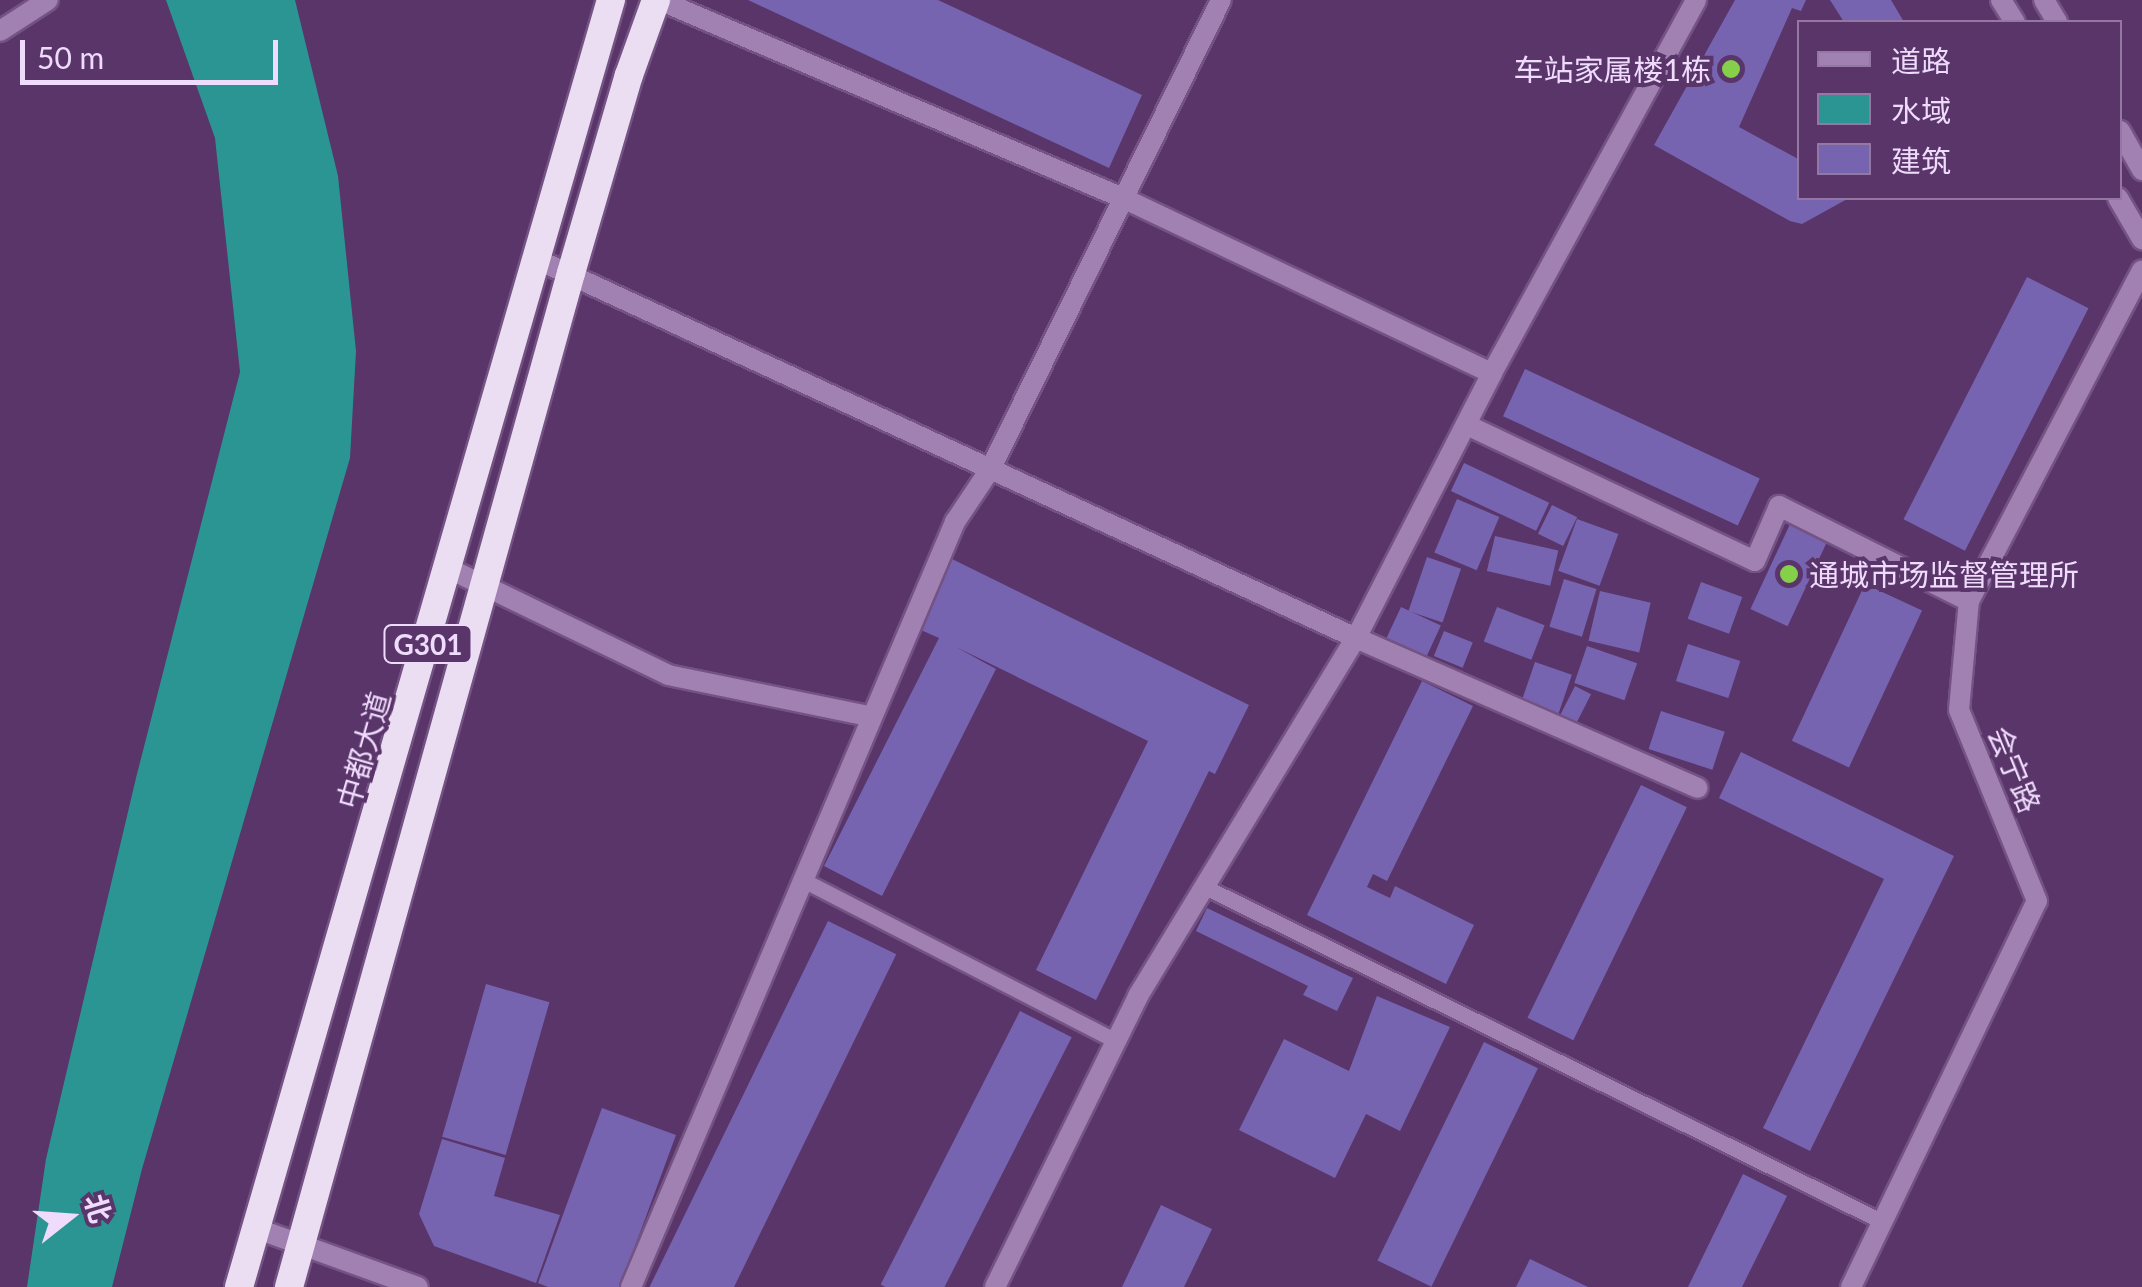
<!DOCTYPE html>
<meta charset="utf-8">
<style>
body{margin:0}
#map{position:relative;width:2142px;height:1287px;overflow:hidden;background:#59356a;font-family:Lato,"Noto Sans SC",sans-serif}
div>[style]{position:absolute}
.water>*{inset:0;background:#2b9594}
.building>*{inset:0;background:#7764b0;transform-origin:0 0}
.roads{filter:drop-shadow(2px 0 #745384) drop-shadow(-2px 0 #745384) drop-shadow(0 2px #745384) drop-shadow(0 -2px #745384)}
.service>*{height:15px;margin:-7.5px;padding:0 7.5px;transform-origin:7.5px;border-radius:7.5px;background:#a181b2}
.minor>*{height:20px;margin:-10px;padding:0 10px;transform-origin:10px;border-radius:10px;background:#a181b2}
.tertiary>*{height:20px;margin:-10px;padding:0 10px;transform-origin:10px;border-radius:10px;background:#a181b2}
.trunk>*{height:28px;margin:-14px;padding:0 14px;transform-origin:14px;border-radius:14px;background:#ecdef2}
.dots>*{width:28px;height:28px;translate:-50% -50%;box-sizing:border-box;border:5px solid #59356a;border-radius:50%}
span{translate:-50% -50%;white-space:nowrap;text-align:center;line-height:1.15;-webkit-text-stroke:8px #59356a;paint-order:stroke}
.shield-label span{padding:2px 8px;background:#59356a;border:2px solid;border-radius:8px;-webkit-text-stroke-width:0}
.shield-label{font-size:28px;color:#efdbfb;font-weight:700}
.poi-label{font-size:30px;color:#efdbfb}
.right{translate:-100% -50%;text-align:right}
.left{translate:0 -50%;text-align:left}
.street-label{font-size:30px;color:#efdbfb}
.legend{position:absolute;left:1797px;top:20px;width:325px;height:180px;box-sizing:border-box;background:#59356a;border:2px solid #9577a4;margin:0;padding:12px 18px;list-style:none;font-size:30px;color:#efdbfb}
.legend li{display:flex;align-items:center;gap:20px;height:50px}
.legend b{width:50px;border:2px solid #9577a4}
.north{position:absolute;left:20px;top:1167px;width:100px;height:100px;-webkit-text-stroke:8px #59356a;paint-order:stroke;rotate:73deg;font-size:28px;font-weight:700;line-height:40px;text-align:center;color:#efdbfb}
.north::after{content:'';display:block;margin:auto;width:35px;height:45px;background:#efdbfb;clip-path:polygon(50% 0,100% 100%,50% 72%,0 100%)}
.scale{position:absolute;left:20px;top:40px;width:258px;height:45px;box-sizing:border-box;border:5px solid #efdbfb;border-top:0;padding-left:12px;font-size:30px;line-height:35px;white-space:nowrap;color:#efdbfb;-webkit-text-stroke:8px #59356a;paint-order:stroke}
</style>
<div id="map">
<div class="water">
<div style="clip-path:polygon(166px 0,295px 0,338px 176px,356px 351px,350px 458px,142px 1169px,112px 1287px,27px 1287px,46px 1159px,136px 778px,240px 372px,215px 138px)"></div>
</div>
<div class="building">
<div style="clip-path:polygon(748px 0,938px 0,1142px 95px,1109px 168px)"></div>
<div style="clip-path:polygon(1735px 0,1806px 0,1801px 11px,1792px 8px,1739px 127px,1800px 160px,1800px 198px,1849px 198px,1802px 224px,1790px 221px,1654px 145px)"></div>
<div style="clip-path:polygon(1830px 0,1891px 0,1904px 22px,1844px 22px)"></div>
<div style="left:2027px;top:277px;width:69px;height:272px;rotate:27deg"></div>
<div style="left:1525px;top:369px;width:259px;height:52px;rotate:25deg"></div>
<div style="left:1464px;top:463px;width:94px;height:31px;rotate:25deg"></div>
<div style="left:1457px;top:499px;width:46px;height:58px;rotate:23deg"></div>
<div style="left:1552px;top:505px;width:28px;height:32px;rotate:26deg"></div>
<div style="left:1577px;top:519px;width:44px;height:55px;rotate:20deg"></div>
<div style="left:1791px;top:522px;width:41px;height:96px;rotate:25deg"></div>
<div style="left:1495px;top:536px;width:65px;height:36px;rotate:13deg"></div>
<div style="clip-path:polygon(948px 557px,1249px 705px,1215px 774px,1209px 771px,1096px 1000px,1036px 970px,1148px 741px,956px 647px,996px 669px,882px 896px,824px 866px,939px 638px,914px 627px)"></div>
<div style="left:1427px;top:557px;width:36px;height:57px;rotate:19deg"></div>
<div style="left:1564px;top:579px;width:34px;height:50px;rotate:17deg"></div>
<div style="left:1701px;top:582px;width:44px;height:39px;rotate:20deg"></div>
<div style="left:1865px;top:584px;width:63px;height:173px;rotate:25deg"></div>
<div style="left:1600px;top:591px;width:52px;height:51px;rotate:13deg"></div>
<div style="left:1401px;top:607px;width:44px;height:34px;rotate:25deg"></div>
<div style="left:1497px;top:607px;width:51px;height:37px;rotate:21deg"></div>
<div style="left:1444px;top:631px;width:31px;height:27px;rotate:22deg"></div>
<div style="left:1688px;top:644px;width:55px;height:39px;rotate:18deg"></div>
<div style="left:1587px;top:646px;width:53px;height:39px;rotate:19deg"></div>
<div style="left:1535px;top:662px;width:39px;height:41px;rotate:19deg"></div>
<div style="clip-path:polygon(1422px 681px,1473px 706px,1387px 881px,1373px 874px,1367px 887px,1390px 898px,1395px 886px,1474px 925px,1446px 984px,1307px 915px)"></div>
<div style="left:1575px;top:686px;width:18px;height:32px;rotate:27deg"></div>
<div style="left:1661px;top:711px;width:67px;height:40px;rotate:18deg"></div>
<div style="clip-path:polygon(1741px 752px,1954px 856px,1810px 1151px,1763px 1128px,1884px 879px,1719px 798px)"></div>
<div style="left:1641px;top:785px;width:51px;height:259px;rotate:26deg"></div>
<div style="clip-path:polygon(1207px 908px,1353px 978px,1337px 1011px,1303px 995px,1308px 986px,1196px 931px)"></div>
<div style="left:828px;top:921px;width:76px;height:407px;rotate:26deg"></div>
<div style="left:486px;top:984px;width:66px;height:159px;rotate:16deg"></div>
<div style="clip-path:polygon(1377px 996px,1450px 1027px,1400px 1131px,1366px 1114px,1335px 1178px,1239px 1130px,1284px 1039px,1349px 1071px)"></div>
<div style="left:1020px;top:1011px;width:58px;height:307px;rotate:27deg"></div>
<div style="left:1484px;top:1042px;width:60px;height:243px;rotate:26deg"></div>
<div style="clip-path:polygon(602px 1108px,676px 1135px,620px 1287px,548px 1287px,538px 1283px)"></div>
<div style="clip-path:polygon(442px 1139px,505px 1158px,494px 1196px,560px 1215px,536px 1283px,434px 1246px,419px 1214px)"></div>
<div style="clip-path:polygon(1743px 1174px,1787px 1196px,1742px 1287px,1688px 1287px)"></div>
<div style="clip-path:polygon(1161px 1205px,1212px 1229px,1184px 1287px,1122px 1287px)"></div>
<div style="clip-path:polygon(1530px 1259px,1588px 1287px,1516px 1287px)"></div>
</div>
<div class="roads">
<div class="service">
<div style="left:803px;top:880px;width:352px;rotate:27.2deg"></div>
<div style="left:1205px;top:887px;width:756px;rotate:26.29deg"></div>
</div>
<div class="minor">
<div style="left:659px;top:0;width:507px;rotate:23.12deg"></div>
<div style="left:1125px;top:199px;width:406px;rotate:25.4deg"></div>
<div style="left:534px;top:258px;width:906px;rotate:24.81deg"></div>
<div style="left:1356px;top:638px;width:373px;rotate:23.7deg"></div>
<div style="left:1469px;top:426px;width:316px;rotate:25.3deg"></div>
<div style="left:1755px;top:561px;width:60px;rotate:-66.4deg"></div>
<div style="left:1779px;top:506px;width:212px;rotate:26.6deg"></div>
<div style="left:450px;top:569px;width:242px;rotate:25.9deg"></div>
<div style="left:668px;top:675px;width:208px;rotate:11.6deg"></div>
<div style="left:255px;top:1228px;width:173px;rotate:19.9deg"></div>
<div style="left:631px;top:1287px;width:831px;rotate:-67.05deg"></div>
<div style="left:955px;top:522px;width:65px;rotate:-56.3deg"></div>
<div style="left:991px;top:468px;width:521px;rotate:-63.83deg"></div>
<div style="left:995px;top:1287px;width:324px;rotate:-63.8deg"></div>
<div style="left:1138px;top:996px;width:419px;rotate:-58.7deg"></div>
<div style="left:1356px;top:638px;width:298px;rotate:-62.8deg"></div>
<div style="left:1492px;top:373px;width:425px;rotate:-61.3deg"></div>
</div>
<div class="tertiary">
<div style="left:2001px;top:0;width:26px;rotate:58deg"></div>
<div style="left:2044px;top:0;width:26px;rotate:59deg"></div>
<div style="left:0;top:31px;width:57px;rotate:-32.9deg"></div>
<div style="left:2120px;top:131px;width:45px;rotate:60.6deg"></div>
<div style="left:2118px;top:198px;width:48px;rotate:59.7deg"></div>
<div style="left:1851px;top:1287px;width:428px;rotate:-64.3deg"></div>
<div style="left:2037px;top:901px;width:206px;rotate:-112.2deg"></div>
<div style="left:1959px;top:710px;width:109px;rotate:-84.8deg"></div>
<div style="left:1969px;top:601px;width:373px;rotate:-62.4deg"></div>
</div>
<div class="trunk">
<div style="left:239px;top:1287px;width:1340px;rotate:-73.88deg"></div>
<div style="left:289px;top:1287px;width:1052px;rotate:-74.46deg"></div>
<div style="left:571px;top:273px;width:206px;rotate:-73.7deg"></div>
<div style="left:629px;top:75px;width:80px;rotate:-70.2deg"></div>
</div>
</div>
<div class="dots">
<div style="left:1731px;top:69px;background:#86cf4b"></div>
<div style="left:1789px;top:574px;background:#86cf4b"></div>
</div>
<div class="shield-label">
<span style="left:428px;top:644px">G301</span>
</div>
<div class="poi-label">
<span class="right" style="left:1711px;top:69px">车站家属楼1栋</span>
<span class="left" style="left:1809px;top:574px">通城市场监督管理所</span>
</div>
<div class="street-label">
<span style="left:363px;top:750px;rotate:-74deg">中都大道</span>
<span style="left:2015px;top:769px;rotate:68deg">会宁路</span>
</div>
<ul class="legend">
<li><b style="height:12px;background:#a181b2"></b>道路</li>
<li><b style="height:28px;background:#2b9594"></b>水域</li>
<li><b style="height:28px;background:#7764b0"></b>建筑</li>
</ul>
<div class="north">北</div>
<div class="scale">50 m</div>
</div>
